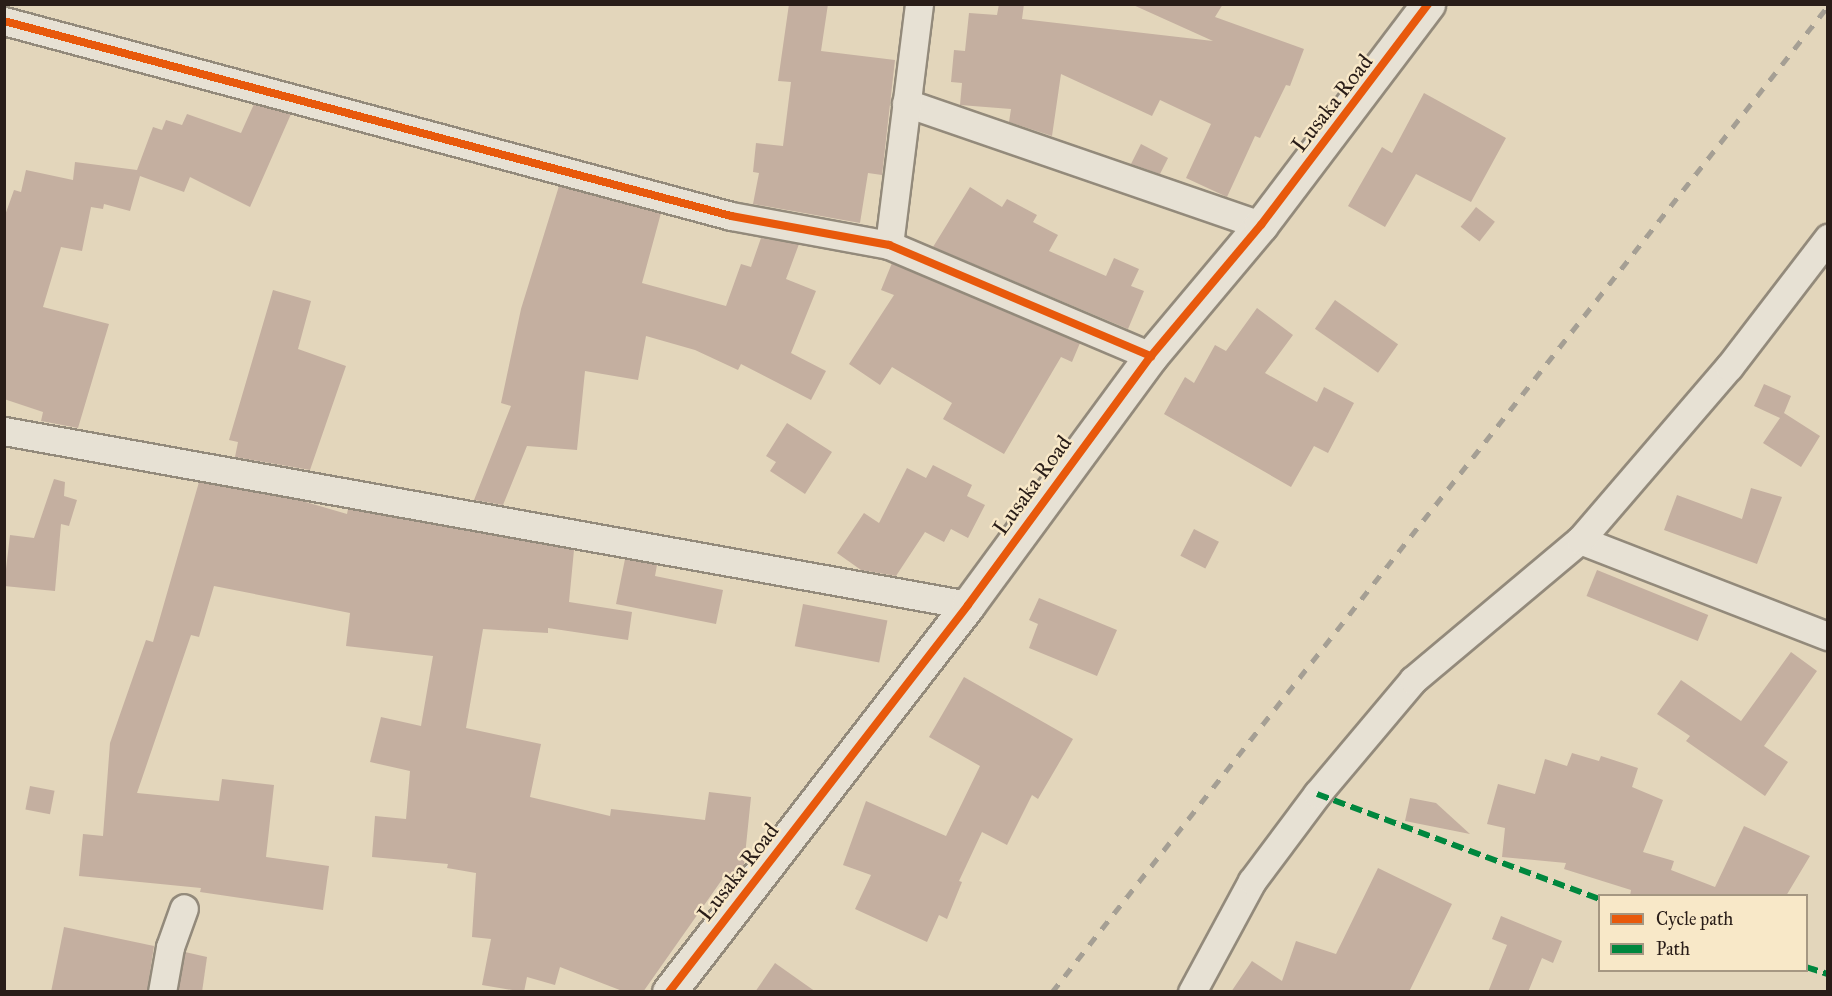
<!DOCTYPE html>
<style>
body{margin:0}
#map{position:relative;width:1832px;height:996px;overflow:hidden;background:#e3d6bb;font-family:"IM FELL Great Primer",serif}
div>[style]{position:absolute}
.building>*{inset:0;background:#c4afa0;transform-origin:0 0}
.roads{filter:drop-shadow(2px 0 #938a7b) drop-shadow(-2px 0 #938a7b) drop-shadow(0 2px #938a7b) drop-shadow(0 -2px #938a7b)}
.street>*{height:27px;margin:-13.5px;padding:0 13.5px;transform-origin:13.5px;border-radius:13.5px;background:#e7e1d4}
.secondary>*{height:33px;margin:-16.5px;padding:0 16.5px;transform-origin:16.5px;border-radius:16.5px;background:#e7e1d4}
.rail>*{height:4.5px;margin-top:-2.25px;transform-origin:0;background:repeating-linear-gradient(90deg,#a59f94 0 10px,transparent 0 20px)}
.quiet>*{height:6px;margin-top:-3px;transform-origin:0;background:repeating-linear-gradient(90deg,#00873e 0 12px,transparent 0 18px)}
.cycleway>*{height:8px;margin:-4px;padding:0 4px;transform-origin:4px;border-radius:4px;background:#e8590c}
span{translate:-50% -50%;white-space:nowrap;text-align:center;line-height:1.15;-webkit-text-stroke:5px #f8e8c8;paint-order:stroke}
.street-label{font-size:22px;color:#291d18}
.frame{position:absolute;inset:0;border:6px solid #291d18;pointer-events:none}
.legend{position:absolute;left:1598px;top:894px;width:210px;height:78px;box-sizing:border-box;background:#f8e8c8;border:2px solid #a59782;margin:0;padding:8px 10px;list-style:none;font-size:18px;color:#291d18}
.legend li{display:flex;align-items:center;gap:12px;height:30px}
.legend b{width:30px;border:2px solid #a59782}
</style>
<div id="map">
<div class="building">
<div style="clip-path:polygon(789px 4px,828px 4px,821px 51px,895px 60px,882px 175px,868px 173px,860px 223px,753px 204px,759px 173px,753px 172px,756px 143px,783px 146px,791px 82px,778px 81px)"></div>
<div style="clip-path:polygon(999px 4px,1024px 4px,1022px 19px,1213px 41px,1131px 4px,1223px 4px,1215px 17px,1304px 49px,1290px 86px,1286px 85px,1260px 138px,1255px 136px,1227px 197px,1186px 178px,1211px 124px,1160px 100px,1152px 116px,1061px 74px,1052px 136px,1009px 122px,1011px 109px,960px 105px,962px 83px,951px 82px,954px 50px,965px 51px,969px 13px,997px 15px)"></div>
<div style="clip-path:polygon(1424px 93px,1506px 138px,1471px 202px,1416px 174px,1385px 227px,1348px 206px,1382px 147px,1392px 153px)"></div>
<div style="clip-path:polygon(254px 104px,291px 114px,250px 207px,190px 177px,184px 192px,140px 176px,130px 211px,104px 204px,103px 209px,91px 207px,82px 251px,61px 247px,43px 307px,109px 324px,78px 428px,41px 421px,43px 412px,4px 399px,4px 218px,14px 190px,21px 192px,26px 170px,73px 180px,75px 162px,137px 170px,153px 127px,162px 130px,166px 120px,182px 125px,187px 114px,241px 133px)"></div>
<div style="clip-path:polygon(1141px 144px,1168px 158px,1160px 174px,1131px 164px)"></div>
<div style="clip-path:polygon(559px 186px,661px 213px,642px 283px,726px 306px,741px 264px,751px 267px,761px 238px,799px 244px,786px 279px,816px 291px,791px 353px,826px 371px,811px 400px,741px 364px,738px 370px,695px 350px,646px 336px,638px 380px,585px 371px,577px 450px,527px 446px,503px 505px,474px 500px,511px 406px,501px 403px,521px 309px)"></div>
<div style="clip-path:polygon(970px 187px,1002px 207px,1007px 199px,1037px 215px,1033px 222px,1058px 235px,1049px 251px,1106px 276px,1114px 258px,1139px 269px,1131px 286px,1144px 291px,1128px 329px,933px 247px)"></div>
<div style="left:1476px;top:207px;width:24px;height:25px;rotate:38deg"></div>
<div style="clip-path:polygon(892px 263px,1080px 343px,1072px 362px,1061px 357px,1004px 454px,943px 419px,952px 403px,892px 367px,880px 385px,849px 364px,894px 295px,881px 290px)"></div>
<div style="clip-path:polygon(273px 290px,311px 301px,298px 349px,346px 366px,310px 470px,235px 457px,238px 442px,229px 440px)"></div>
<div style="left:1335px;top:300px;width:77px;height:35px;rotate:35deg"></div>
<div style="clip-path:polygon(1257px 308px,1293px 335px,1265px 373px,1317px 402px,1324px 387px,1354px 403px,1328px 453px,1314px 446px,1291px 487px,1164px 414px,1185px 377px,1194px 383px,1215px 345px,1226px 351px)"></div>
<div style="clip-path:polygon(1764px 384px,1791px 396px,1784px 413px,1820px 436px,1801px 467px,1763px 443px,1780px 418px,1754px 406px)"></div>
<div style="clip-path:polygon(787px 423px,832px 452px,805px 494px,770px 471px,776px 462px,766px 456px)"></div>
<div style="clip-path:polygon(933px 465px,972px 485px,967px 496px,985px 505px,968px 538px,951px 529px,944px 542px,925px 532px,896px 576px,861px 570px,837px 553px,864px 513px,879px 523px,907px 468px,926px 478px)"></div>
<div style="clip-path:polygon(54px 479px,65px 482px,64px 496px,77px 500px,69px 526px,61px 524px,55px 591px,4px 586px,10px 535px,34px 538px)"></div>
<div style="clip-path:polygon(199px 482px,299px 500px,347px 514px,348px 509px,574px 550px,569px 602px,632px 612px,628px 640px,548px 628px,548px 633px,483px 629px,466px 728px,541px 744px,530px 797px,610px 816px,611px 809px,705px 820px,709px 792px,751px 797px,744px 865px,736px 875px,726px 874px,643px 992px,625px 992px,560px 967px,555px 985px,527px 977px,524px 992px,482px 985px,491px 939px,472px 937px,476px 873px,447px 868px,448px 864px,372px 857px,375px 816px,406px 819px,410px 771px,370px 762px,381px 717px,421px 726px,433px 656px,346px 646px,350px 613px,214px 586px,199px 637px,191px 635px,137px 793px,219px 801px,222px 779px,274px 785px,266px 857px,329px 866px,323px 910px,200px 892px,201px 888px,79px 876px,83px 834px,103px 836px,110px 743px,146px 640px,153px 642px)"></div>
<div style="clip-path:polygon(1751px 488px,1782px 497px,1757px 564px,1664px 530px,1677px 495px,1742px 519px)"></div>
<div style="left:1194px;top:529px;width:28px;height:30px;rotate:27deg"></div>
<div style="clip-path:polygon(625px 559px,657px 565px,655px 576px,723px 590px,716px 624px,616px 604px)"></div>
<div style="left:1597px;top:570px;width:120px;height:28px;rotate:22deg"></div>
<div style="clip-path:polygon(1039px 598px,1117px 630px,1097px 676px,1029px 648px,1038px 624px,1029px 620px)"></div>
<div style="left:803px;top:604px;width:86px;height:43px;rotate:11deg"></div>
<div style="clip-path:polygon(1791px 652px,1817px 671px,1764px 746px,1788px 762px,1765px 796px,1686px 741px,1690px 736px,1657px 714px,1681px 680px,1741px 721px)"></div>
<div style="clip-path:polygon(964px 677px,1073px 739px,1038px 799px,1032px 795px,1007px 845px,982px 832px,959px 881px,962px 882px,947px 919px,939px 915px,927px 942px,855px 909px,871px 875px,843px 865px,866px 801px,946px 836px,980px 766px,929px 737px)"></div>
<div style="clip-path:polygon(1572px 753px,1599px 761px,1601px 756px,1638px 768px,1632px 787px,1663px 800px,1643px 852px,1674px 861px,1671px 870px,1715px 887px,1744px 826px,1810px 856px,1786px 896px,1630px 896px,1631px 890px,1564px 869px,1566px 863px,1502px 857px,1505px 828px,1487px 824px,1498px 784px,1535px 794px,1545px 759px,1567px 766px)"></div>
<div style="left:30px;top:786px;width:25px;height:24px;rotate:11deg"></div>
<div style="clip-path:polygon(1410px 798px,1436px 803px,1470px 834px,1405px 821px)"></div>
<div style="clip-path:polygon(1378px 868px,1452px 904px,1409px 992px,1231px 992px,1252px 961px,1282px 981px,1296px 941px,1336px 954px)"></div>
<div style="clip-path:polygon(1501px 916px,1562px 941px,1553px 963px,1542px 958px,1528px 992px,1488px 992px,1507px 945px,1492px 939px)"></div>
<div style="clip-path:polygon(64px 927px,154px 946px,147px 992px,51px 992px)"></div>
<div style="clip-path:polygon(185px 952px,207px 957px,202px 992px,178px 992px)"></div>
<div style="clip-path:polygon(775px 963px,816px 992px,755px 992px)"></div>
</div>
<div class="roads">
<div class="street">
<div style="left:4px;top:21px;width:753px;rotate:15.01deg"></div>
<div style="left:731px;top:216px;width:161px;rotate:10.4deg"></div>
<div style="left:889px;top:245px;width:285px;rotate:23deg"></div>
<div style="left:906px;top:103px;width:375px;rotate:19deg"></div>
<div style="left:889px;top:245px;width:243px;rotate:-82.9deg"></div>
<div style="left:4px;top:431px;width:980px;rotate:10.23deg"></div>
<div style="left:1580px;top:540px;width:266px;rotate:21.2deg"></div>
<div style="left:162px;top:992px;width:46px;rotate:-79.9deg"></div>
<div style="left:170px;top:947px;width:41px;rotate:-70.3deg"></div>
<div style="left:1192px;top:992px;width:126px;rotate:-61.6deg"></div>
<div style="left:1252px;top:881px;width:109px;rotate:-53.2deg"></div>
<div style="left:1317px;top:794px;width:149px;rotate:-49.9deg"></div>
<div style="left:1413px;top:680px;width:218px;rotate:-40deg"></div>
<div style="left:1580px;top:540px;width:228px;rotate:-49.3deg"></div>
<div style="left:1729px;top:367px;width:163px;rotate:-52.5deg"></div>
</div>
<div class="secondary">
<div style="left:669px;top:992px;width:489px;rotate:-52.3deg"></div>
<div style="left:968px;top:605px;width:309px;rotate:-53.7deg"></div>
<div style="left:1151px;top:356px;width:171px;rotate:-50deg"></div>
<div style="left:1261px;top:225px;width:277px;rotate:-52.9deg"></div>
</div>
</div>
<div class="rail">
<div style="left:1052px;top:992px;width:1255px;rotate:-51.8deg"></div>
</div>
<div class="quiet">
<div style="left:1317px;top:794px;width:302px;rotate:20.4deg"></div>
<div style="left:1806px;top:967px;width:23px;rotate:18deg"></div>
</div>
<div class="cycleway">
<div style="left:4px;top:21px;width:753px;rotate:15.01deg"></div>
<div style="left:731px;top:216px;width:161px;rotate:10.4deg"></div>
<div style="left:889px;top:245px;width:285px;rotate:23deg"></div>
<div style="left:669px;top:992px;width:489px;rotate:-52.3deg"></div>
<div style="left:968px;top:605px;width:309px;rotate:-53.7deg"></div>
<div style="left:1151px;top:356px;width:171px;rotate:-50deg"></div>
<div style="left:1261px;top:225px;width:277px;rotate:-52.9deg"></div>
</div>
<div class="street-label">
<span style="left:1332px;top:103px;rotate:-52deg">Lusaka Road</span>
<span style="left:1032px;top:485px;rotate:-54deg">Lusaka Road</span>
<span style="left:738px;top:872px;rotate:-52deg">Lusaka Road</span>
</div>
<div class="frame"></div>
<ul class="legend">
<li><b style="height:8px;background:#e8590c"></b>Cycle path</li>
<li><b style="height:8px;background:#00873e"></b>Path</li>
</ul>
</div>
